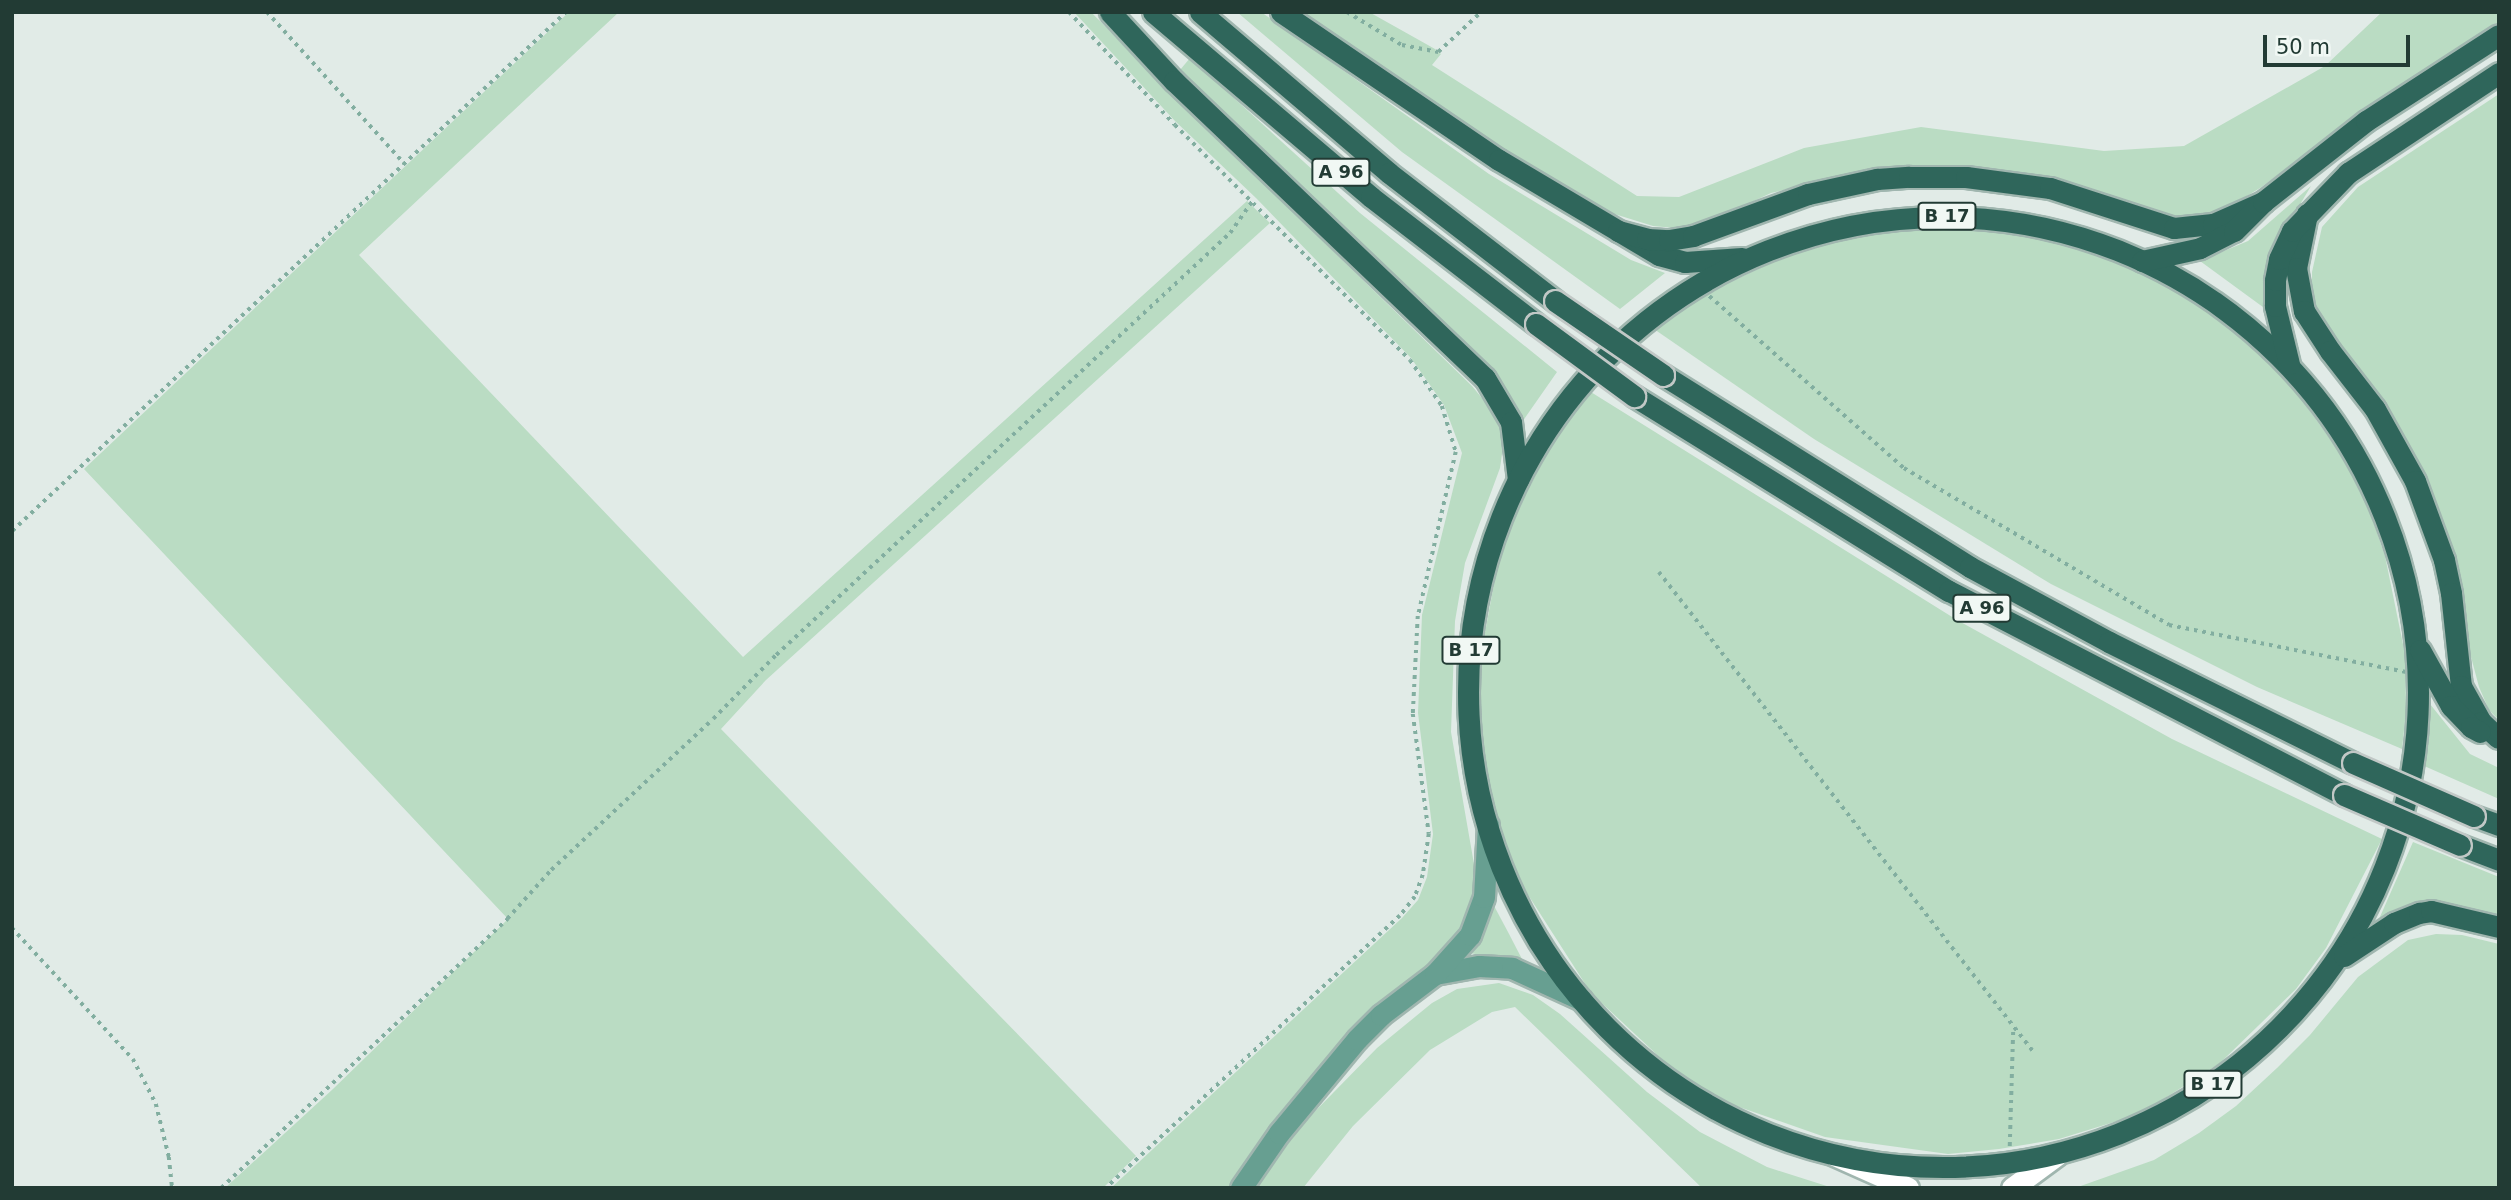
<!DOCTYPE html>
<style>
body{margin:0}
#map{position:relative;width:2511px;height:1200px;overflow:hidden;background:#e1ebe7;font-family:"DejaVu Sans",sans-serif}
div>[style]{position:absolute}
.green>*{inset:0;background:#badcc3}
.path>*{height:3.5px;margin-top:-1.75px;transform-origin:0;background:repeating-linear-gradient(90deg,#82aea0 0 3.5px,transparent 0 8.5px)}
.roads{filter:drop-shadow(2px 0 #a0b6af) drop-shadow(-2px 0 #a0b6af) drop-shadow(0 2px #a0b6af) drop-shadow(0 -2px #a0b6af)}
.secondary>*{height:21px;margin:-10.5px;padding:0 10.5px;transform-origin:10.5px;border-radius:10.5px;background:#fff}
.primary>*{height:21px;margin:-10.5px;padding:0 10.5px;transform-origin:10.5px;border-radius:10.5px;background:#679f91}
.highway>*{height:21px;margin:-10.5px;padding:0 10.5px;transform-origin:10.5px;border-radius:10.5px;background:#2f665b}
.highway>.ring{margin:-10.5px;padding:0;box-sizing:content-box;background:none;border:21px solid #2f665b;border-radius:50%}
.bridges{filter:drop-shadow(2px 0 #c1c8c6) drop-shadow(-2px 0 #c1c8c6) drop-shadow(0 2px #c1c8c6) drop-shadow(0 -2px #c1c8c6)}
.highway-bridge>*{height:21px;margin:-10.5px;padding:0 10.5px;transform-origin:10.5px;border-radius:10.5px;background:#2f665b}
span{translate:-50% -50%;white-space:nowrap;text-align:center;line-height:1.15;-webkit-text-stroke:5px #f1f8f4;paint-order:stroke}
.shield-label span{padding:2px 5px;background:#f1f8f4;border:2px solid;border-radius:5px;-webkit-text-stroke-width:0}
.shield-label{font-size:18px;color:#223b34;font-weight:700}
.frame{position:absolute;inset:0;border:14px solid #223b34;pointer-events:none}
.scale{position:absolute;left:2263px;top:35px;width:147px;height:32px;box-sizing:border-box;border:4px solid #223b34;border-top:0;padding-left:9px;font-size:21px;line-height:24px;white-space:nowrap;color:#223b34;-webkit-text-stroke:5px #f1f8f4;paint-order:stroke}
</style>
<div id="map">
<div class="green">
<div style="clip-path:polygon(569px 12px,619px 12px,359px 255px,743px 657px,1247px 201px,1270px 223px,766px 680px,721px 729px,1136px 1156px,1103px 1188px,225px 1188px,333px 1089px,508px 919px,84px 469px)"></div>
<div style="clip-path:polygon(1074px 12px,1091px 12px,1164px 87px,1472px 386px,1495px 414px,1504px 440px,1500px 468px,1465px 563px,1455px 621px,1451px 732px,1478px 887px,1458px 943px,1313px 1076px,1270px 1126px,1228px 1188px,1111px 1188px,1402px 918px,1418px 900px,1427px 877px,1433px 834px,1418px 713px,1422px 615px,1462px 453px,1444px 405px,1411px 358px,1256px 198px,1175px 121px)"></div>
<div style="clip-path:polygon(1237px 12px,1261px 12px,1489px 174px,1631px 260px,1665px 273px,1620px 309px,1402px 152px)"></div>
<div style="clip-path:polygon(1300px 12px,1369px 12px,1435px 49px,1441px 54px,1432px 65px,1637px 196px,1679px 197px,1804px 148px,1921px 127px,2104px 151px,2184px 146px,2325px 66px,2382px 12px,2499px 12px,2499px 27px,2360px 115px,2260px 188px,2232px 205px,2192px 220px,2174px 221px,1939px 167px,1886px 166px,1771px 193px,1702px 225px,1675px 228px,1653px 226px,1592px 207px,1505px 153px)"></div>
<div style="clip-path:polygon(1190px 58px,1360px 213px,1557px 372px,1520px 425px,1517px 406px,1491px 373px,1180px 70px)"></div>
<div style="clip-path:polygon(2499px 94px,2499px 720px,2489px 710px,2479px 687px,2470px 653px,2462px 594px,2423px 477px,2399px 427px,2320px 324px,2312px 298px,2312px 272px,2322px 227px,2358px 187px)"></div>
<div style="clip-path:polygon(2311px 186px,2292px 218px,2267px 310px,2200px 261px,2248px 241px)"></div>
<div style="clip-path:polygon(1962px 228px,2023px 232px,2090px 250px,2139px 269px,2231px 325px,2284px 375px,2343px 457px,2368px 506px,2385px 556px,2405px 654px,2406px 711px,2402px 749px,2257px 687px,2051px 584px,1814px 439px,1651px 327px,1703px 295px,1798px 250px,1854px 236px,1904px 229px)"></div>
<div style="clip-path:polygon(1586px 389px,1957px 620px,2172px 739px,2382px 839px,2326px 948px,2296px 989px,2220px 1063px,2140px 1114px,2059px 1139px,1999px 1149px,1948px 1154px,1825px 1137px,1722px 1101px,1667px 1064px,1591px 993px,1523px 887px,1501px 831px,1488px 778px,1482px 732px,1477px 676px,1496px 573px,1511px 522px,1559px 431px)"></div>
<div style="clip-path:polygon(2426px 699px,2470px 754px,2499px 768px,2499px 799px,2422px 765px,2427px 734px)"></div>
<div style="clip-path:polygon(2413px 842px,2499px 877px,2499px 917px,2432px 902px,2379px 919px)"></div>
<div style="clip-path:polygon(1493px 904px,1508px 932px,1523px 961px,1469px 953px)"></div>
<div style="clip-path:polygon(2436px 934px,2462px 935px,2499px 944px,2499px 1188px,2075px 1188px,2154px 1160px,2199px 1133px,2236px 1106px,2277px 1068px,2310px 1035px,2358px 977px,2408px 940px)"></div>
<div style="clip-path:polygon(1499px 983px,1533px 995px,1560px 1014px,1647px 1092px,1700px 1132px,1767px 1167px,1833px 1188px,1702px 1188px,1515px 1007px,1492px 1012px,1430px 1050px,1353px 1126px,1303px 1188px,1254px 1188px,1288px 1139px,1377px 1048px,1432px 1003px,1457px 989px)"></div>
</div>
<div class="path">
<div style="left:267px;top:12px;width:205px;rotate:47.8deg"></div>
<div style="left:1069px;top:12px;width:155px;rotate:46.8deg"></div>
<div style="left:1175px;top:125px;width:332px;rotate:45deg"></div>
<div style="left:1410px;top:360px;width:56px;rotate:55.2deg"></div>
<div style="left:1442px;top:406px;width:48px;rotate:73.1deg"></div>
<div style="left:1456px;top:452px;width:168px;rotate:103deg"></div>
<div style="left:1418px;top:616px;width:98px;rotate:92.9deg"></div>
<div style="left:1413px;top:714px;width:121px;rotate:82.4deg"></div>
<div style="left:1429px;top:834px;width:41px;rotate:98.3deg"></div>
<div style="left:1423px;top:875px;width:23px;rotate:110deg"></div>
<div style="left:1415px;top:897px;width:24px;rotate:128deg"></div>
<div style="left:1400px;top:916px;width:401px;rotate:137.2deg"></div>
<div style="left:1347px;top:12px;width:64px;rotate:31deg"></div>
<div style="left:1402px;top:45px;width:37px;rotate:11deg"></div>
<div style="left:1438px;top:52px;width:59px;rotate:-42.9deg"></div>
<div style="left:1697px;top:285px;width:276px;rotate:41.5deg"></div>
<div style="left:1904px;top:468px;width:308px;rotate:30.6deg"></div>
<div style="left:2169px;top:625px;width:247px;rotate:11.2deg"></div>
<div style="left:12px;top:531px;width:759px;rotate:-43.13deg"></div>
<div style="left:1659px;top:572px;width:608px;rotate:52.02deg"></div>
<div style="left:12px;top:928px;width:178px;rotate:47.3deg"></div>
<div style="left:133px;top:1059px;width:51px;rotate:62.9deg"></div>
<div style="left:156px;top:1104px;width:55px;rotate:76.2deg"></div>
<div style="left:169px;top:1157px;width:31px;rotate:84deg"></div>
<div style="left:2009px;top:1163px;width:134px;rotate:-88.3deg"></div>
<div style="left:221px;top:1188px;width:393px;rotate:-43.2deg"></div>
<div style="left:507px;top:919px;width:66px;rotate:-48.1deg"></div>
<div style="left:551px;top:870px;width:221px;rotate:-43deg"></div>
<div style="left:713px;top:719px;width:90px;rotate:-45.5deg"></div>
<div style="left:776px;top:655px;width:620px;rotate:-42.91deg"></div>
<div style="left:1230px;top:233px;width:40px;rotate:-55.1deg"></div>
</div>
<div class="roads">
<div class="secondary">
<div style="left:1834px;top:1155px;width:81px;rotate:24deg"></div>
<div style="left:2012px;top:1188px;width:56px;rotate:-36.3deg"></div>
</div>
<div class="primary">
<div style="left:1435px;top:974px;width:45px;rotate:-10.3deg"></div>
<div style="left:1479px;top:966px;width:33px;rotate:3deg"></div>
<div style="left:1512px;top:968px;width:77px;rotate:24.6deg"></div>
<div style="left:1241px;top:1188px;width:67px;rotate:-55.4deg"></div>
<div style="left:1279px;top:1133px;width:122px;rotate:-50.3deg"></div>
<div style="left:1357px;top:1039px;width:34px;rotate:-45deg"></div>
<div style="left:1381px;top:1015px;width:68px;rotate:-37.2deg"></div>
<div style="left:1435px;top:974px;width:52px;rotate:-48.1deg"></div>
<div style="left:1470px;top:935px;width:40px;rotate:-69.8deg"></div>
<div style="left:1484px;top:897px;width:72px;rotate:-86.8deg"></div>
</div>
<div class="highway">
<div style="left:1110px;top:12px;width:94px;rotate:47.2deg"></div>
<div style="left:1174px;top:81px;width:430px;rotate:43.7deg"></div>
<div style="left:1485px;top:378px;width:51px;rotate:59.4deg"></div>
<div style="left:1511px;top:422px;width:58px;rotate:83.1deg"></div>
<div style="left:1153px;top:12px;width:286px;rotate:40.3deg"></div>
<div style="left:1371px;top:197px;width:208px;rotate:37.6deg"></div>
<div style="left:1200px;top:12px;width:248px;rotate:40.4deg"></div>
<div style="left:1389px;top:173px;width:210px;rotate:37.6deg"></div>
<div style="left:1281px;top:12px;width:263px;rotate:34.2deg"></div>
<div style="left:1499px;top:160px;width:186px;rotate:30.7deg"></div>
<div style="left:1659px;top:255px;width:27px;rotate:15deg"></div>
<div style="left:1685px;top:262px;width:57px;rotate:-4deg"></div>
<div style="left:2307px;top:214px;width:55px;rotate:101.5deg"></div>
<div style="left:2296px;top:268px;width:44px;rotate:79.5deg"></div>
<div style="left:2304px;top:311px;width:48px;rotate:57deg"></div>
<div style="left:2330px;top:351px;width:73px;rotate:52.2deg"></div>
<div style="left:2375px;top:409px;width:82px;rotate:60.9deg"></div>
<div style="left:2415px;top:481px;width:84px;rotate:69.8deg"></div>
<div style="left:2444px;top:560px;width:34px;rotate:78deg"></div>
<div style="left:2451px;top:593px;width:94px;rotate:83.9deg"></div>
<div style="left:2461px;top:686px;width:41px;rotate:60.9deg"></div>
<div style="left:2481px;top:722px;width:23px;rotate:43deg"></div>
<div class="ring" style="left:1468px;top:217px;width:929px;height:929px"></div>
<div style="left:1618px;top:231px;width:30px;rotate:15deg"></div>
<div style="left:1647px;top:239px;width:22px;rotate:3deg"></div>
<div style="left:1669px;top:240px;width:24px;rotate:-9deg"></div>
<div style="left:1693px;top:236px;width:122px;rotate:-20.1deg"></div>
<div style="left:1808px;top:194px;width:71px;rotate:-12.3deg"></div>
<div style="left:1877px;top:179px;width:32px;rotate:-4deg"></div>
<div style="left:1909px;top:177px;width:57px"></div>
<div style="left:1966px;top:177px;width:85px;rotate:7.5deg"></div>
<div style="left:2050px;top:188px;width:130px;rotate:17.9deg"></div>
<div style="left:2174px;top:228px;width:39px;rotate:-6deg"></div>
<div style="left:2213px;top:224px;width:55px;rotate:-23.7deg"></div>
<div style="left:2142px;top:261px;width:59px;rotate:-12.6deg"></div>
<div style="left:2200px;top:248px;width:38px;rotate:-27deg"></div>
<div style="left:2234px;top:231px;width:41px;rotate:-45deg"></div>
<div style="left:2263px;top:202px;width:131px;rotate:-38.2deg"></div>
<div style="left:2366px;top:121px;width:158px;rotate:-32.9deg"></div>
<div style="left:2289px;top:364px;width:60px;rotate:-103.6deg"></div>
<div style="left:2275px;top:306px;width:26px;rotate:-90deg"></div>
<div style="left:2275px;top:280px;width:21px;rotate:-79deg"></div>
<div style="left:2279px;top:259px;width:31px;rotate:-65deg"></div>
<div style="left:2292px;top:231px;width:81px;rotate:-46deg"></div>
<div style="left:2348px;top:173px;width:181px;rotate:-33.5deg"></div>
<div style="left:1663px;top:375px;width:362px;rotate:32deg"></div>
<div style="left:1970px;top:567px;width:158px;rotate:28.3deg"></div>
<div style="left:2109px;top:642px;width:272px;rotate:26.4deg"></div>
<div style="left:1634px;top:396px;width:370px;rotate:31.8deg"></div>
<div style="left:1949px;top:591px;width:445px;rotate:27.3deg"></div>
<div style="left:2420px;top:650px;width:64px;rotate:61deg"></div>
<div style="left:2451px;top:706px;width:29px;rotate:46deg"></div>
<div style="left:2471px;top:727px;width:10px;rotate:29deg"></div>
<div style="left:2474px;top:816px;width:27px;rotate:20deg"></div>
<div style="left:2460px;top:845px;width:42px;rotate:21deg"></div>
<div style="left:2344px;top:956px;width:60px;rotate:-33.4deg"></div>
<div style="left:2394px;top:923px;width:27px;rotate:-22deg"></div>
<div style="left:2419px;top:913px;width:12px;rotate:-9deg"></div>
<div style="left:2431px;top:911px;width:70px;rotate:13.2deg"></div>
</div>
</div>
<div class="bridges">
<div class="highway-bridge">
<div style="left:1555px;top:301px;width:131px;rotate:34.4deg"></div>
<div style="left:1536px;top:324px;width:122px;rotate:36.3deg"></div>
<div style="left:2353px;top:763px;width:132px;rotate:23.7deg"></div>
<div style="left:2344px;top:795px;width:126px;rotate:23.3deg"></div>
</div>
</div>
<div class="shield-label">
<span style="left:1341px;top:172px">A 96</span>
<span style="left:1947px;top:216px">B 17</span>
<span style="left:1982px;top:608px">A 96</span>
<span style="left:1471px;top:650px">B 17</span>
<span style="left:2213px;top:1084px">B 17</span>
</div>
<div class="frame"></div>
<div class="scale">50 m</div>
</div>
